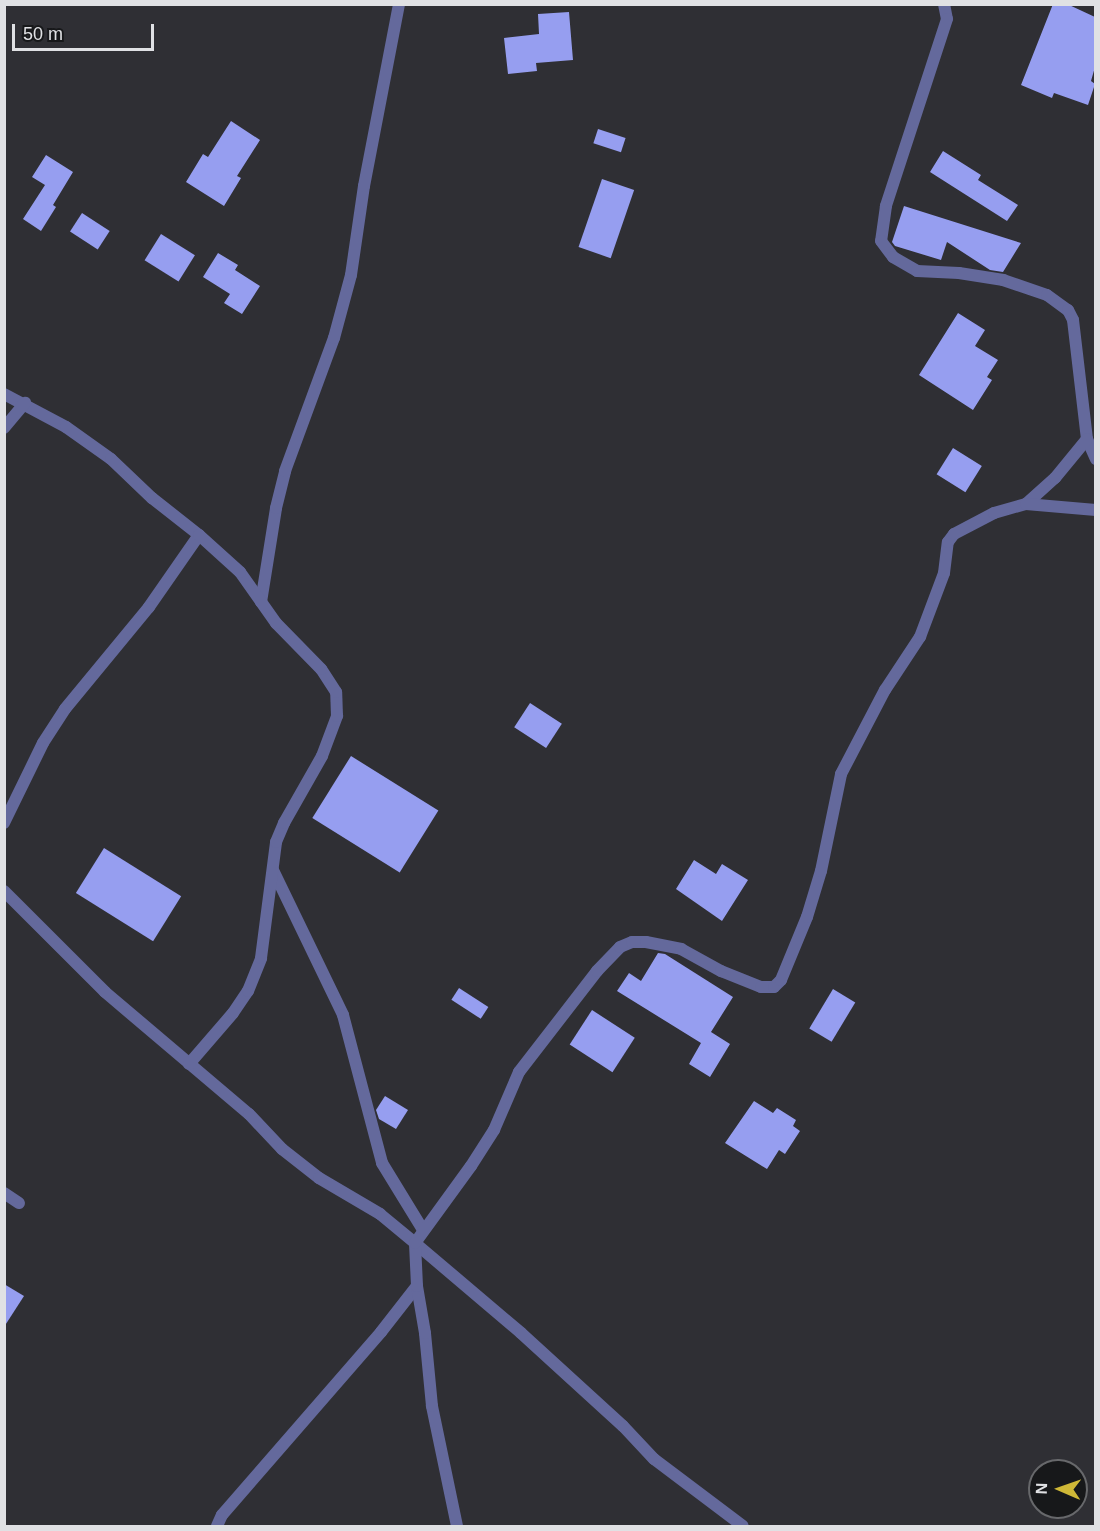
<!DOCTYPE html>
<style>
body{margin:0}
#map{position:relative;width:1100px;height:1531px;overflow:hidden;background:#2f2f34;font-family:Helvetica,sans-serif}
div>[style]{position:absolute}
.building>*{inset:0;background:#969ef0;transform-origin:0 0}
.street>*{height:12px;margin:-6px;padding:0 6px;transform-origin:6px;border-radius:6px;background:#64699c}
span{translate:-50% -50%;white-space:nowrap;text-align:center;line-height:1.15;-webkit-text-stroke:6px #17181a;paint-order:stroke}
.frame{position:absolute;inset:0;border:6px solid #e0e1e4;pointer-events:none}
.north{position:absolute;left:1028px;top:1459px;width:60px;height:60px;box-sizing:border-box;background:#17181a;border:2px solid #67686b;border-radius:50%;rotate:272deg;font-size:16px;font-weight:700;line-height:24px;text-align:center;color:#e0e1e4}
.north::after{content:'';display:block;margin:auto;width:21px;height:27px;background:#cfb837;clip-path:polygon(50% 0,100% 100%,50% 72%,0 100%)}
.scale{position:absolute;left:12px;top:24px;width:142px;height:27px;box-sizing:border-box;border:3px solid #e0e1e4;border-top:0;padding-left:8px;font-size:18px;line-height:21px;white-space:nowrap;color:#e0e1e4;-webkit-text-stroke:4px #17181a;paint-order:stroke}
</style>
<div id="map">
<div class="building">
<div style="clip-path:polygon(1053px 4px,1067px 4px,1095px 17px,1095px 67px,1091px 81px,1095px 84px,1088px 105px,1054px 93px,1052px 98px,1021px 85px)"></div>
<div style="clip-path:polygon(569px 12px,573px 60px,536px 63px,537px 71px,508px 74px,504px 38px,539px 34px,538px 14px)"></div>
<div style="clip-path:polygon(231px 121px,260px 140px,237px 176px,241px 178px,224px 206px,186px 182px,203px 154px,208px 157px)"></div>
<div style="left:598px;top:129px;width:29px;height:15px;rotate:18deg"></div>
<div style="clip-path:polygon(943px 151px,981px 175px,978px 180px,1018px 205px,1007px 221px,930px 172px)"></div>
<div style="clip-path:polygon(46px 155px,73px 172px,53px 205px,56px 207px,41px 231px,23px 219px,45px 185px,32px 177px)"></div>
<div style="left:602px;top:179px;width:34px;height:72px;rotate:19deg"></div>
<div style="clip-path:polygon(904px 206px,1021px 243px,1003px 272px,990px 270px,947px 242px,941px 260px,895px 246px,892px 242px)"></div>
<div style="left:82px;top:213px;width:33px;height:22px;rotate:33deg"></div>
<div style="left:161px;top:234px;width:40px;height:31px;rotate:32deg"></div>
<div style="clip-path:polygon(218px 253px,238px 265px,235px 270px,260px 286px,242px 314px,224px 303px,230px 294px,203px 277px)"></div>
<div style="clip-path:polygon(958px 313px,985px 330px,975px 346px,998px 360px,987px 377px,992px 380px,973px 410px,919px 375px)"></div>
<div style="left:953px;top:448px;width:34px;height:31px;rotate:32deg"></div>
<div style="left:530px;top:703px;width:38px;height:29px;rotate:33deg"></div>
<div style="left:351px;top:756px;width:103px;height:73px;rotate:32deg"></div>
<div style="left:104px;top:848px;width:91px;height:53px;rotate:32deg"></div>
<div style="clip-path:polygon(694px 860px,716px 874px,722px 864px,748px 880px,722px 921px,676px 889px)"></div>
<div style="clip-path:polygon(658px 953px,665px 954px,733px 997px,711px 1032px,730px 1044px,710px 1077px,689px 1064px,701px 1043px,617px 991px,629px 973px,641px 981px)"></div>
<div style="left:459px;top:988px;width:35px;height:14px;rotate:33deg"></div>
<div style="left:833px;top:989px;width:26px;height:46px;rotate:31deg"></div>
<div style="left:592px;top:1010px;width:51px;height:41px;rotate:33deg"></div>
<div style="clip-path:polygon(385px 1096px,408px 1110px,396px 1129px,379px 1119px,376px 1110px)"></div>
<div style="clip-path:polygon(754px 1101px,773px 1113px,777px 1108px,796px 1120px,793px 1126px,800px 1131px,785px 1154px,779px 1150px,767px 1169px,725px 1143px)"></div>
<div style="clip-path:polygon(4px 1284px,24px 1296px,4px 1327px)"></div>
</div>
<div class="street">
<div style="left:944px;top:4px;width:15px;rotate:79deg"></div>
<div style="left:947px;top:19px;width:197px;rotate:108.1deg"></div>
<div style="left:886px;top:206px;width:35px;rotate:98deg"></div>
<div style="left:881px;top:241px;width:20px;rotate:53deg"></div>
<div style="left:893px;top:257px;width:28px;rotate:30deg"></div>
<div style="left:917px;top:271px;width:42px;rotate:2.7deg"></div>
<div style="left:959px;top:273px;width:45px;rotate:9deg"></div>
<div style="left:1003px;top:280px;width:46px;rotate:18.8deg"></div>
<div style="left:1047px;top:295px;width:26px;rotate:36deg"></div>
<div style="left:1068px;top:310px;width:11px;rotate:63deg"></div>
<div style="left:1073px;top:320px;width:120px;rotate:83.3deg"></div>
<div style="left:1087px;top:439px;width:22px;rotate:66deg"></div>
<div style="left:4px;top:394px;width:70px;rotate:28deg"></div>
<div style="left:66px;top:427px;width:55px;rotate:35.4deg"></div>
<div style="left:111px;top:459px;width:57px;rotate:43.6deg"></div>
<div style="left:152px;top:498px;width:60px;rotate:38.2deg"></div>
<div style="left:199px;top:535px;width:88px;rotate:124.8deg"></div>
<div style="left:149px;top:607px;width:132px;rotate:129.5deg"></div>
<div style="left:65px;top:709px;width:40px;rotate:122.9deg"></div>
<div style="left:43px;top:743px;width:89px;rotate:116deg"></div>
<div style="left:4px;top:428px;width:33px;rotate:-50deg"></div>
<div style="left:1026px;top:504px;width:39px;rotate:-42deg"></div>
<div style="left:1055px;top:478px;width:50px;rotate:-50.6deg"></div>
<div style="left:261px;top:602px;width:95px;rotate:-80.9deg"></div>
<div style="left:276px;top:508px;width:38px;rotate:-76deg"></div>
<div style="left:285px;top:471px;width:142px;rotate:-69.8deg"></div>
<div style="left:334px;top:338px;width:65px;rotate:-74.9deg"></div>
<div style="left:351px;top:275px;width:90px;rotate:-81.7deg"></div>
<div style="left:364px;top:186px;width:185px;rotate:-79.1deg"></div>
<div style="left:273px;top:870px;width:161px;rotate:64.2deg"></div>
<div style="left:343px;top:1015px;width:153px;rotate:75.2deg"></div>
<div style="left:382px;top:1163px;width:79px;rotate:58.5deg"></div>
<div style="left:4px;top:891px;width:143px;rotate:45deg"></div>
<div style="left:105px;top:992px;width:189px;rotate:40.3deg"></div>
<div style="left:249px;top:1114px;width:48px;rotate:46.7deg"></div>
<div style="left:282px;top:1149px;width:47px;rotate:38.1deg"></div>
<div style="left:319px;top:1178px;width:71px;rotate:30.5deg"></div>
<div style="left:380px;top:1214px;width:45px;rotate:39.6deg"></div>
<div style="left:415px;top:1243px;width:139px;rotate:40.3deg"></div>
<div style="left:521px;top:1333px;width:138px;rotate:42.4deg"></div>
<div style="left:623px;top:1426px;width:45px;rotate:46.8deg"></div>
<div style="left:654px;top:1459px;width:111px;rotate:37deg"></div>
<div style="left:189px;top:1064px;width:67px;rotate:-49.2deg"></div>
<div style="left:233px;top:1013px;width:27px;rotate:-56deg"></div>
<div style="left:248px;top:991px;width:35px;rotate:-68deg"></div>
<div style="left:261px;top:958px;width:117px;rotate:-82.6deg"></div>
<div style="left:276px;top:842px;width:21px;rotate:-67deg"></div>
<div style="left:284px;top:823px;width:77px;rotate:-60.4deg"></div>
<div style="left:322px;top:756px;width:43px;rotate:-69.4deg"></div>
<div style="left:337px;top:716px;width:24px;rotate:-92deg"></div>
<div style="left:336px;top:692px;width:27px;rotate:-123deg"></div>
<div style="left:321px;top:669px;width:64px;rotate:-134.4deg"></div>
<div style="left:276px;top:623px;width:62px;rotate:-125.2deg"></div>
<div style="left:240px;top:572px;width:55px;rotate:-137.9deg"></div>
<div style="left:4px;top:1193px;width:18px;rotate:34deg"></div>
<div style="left:217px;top:1526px;width:12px;rotate:-66deg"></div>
<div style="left:222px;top:1515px;width:242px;rotate:-49deg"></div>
<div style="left:381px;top:1332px;width:58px;rotate:-52deg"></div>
<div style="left:457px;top:1526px;width:123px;rotate:-101.8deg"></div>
<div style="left:432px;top:1406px;width:73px;rotate:-95.5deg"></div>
<div style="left:425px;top:1333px;width:48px;rotate:-99.7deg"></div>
<div style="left:417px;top:1286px;width:43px;rotate:-92.7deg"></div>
<div style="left:415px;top:1243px;width:95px;rotate:-54deg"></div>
<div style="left:471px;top:1166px;width:43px;rotate:-57.4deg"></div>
<div style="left:494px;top:1130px;width:63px;rotate:-66.7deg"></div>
<div style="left:519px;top:1072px;width:128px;rotate:-52.3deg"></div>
<div style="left:597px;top:971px;width:33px;rotate:-46deg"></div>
<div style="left:620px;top:947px;width:13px;rotate:-23deg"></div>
<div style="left:632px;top:942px;width:14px"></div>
<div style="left:646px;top:942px;width:36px;rotate:11deg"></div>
<div style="left:681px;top:949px;width:46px;rotate:28.8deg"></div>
<div style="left:721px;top:971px;width:43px;rotate:21.8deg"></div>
<div style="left:761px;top:987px;width:13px"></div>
<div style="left:774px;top:987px;width:10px;rotate:-45deg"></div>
<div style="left:781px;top:980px;width:68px;rotate:-67.6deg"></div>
<div style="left:807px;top:917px;width:48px;rotate:-73.1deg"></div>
<div style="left:821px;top:871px;width:99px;rotate:-78.3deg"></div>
<div style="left:841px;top:774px;width:95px;rotate:-62.4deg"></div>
<div style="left:885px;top:690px;width:64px;rotate:-56.6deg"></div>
<div style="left:920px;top:637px;width:68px;rotate:-69.4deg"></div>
<div style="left:944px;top:573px;width:31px;rotate:-83deg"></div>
<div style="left:948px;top:542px;width:10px;rotate:-53deg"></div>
<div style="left:954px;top:534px;width:45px;rotate:-27.7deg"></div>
<div style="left:994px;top:513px;width:33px;rotate:-16deg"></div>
<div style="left:1026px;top:504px;width:70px;rotate:4.9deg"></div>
</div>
<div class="frame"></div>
<div class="north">N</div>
<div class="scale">50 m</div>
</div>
